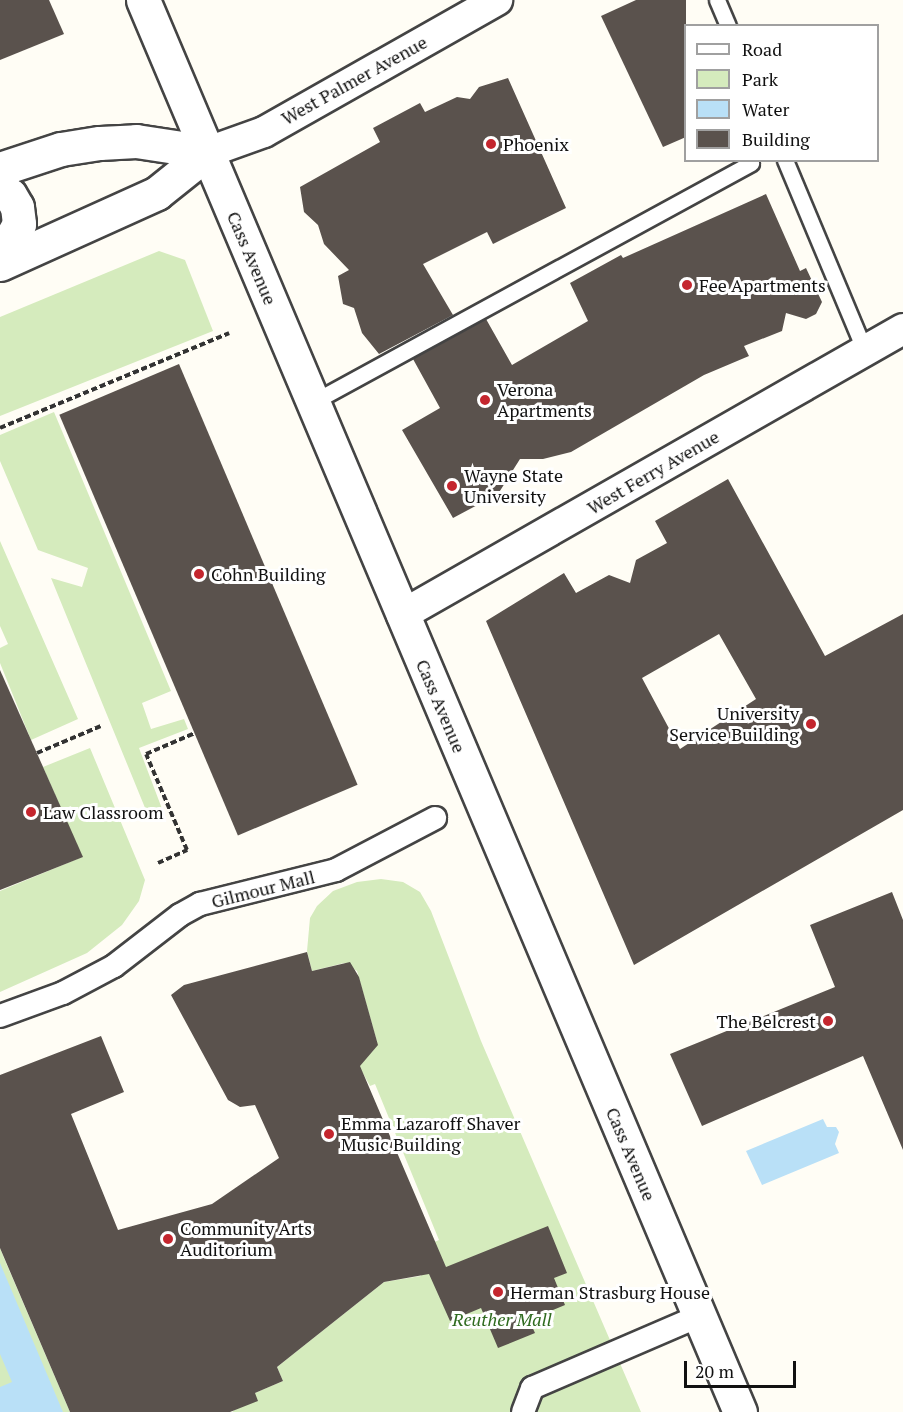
<!DOCTYPE html>
<style>
body{margin:0}
#map{position:relative;width:903px;height:1412px;overflow:hidden;background:#fffdf5;font-family:"PT Serif",serif}
div>[style]{position:absolute}
.green>*{inset:0;background:#d5ebbd}
.water>*{inset:0;background:#b9e0f7}
.building>*{inset:0;background:#5a524d;transform-origin:0 0}
.path>*{height:4px;margin-top:-2px;transform-origin:0;background:repeating-linear-gradient(90deg,#333 0 6px,transparent 0 9px)}
.roads{filter:drop-shadow(2px 0 #444) drop-shadow(-2px 0 #444) drop-shadow(0 2px #444) drop-shadow(0 -2px #444)}
.service>*{height:15px;margin:-7.5px;padding:0 7.5px;transform-origin:7.5px;border-radius:7.5px;background:#fff}
.pedestrian>*{height:22px;margin:-11px;padding:0 11px;transform-origin:11px;border-radius:11px;background:#fff}
.minor>*{height:30px;margin:-15px;padding:0 15px;transform-origin:15px;border-radius:15px;background:#fff}
.tertiary>*{height:33px;margin:-16.5px;padding:0 16.5px;transform-origin:16.5px;border-radius:16.5px;background:#fff}
.dots>*{width:16px;height:16px;translate:-50% -50%;box-sizing:border-box;border:3px solid #fff;border-radius:50%}
span{translate:-50% -50%;white-space:nowrap;text-align:center;line-height:1.15;-webkit-text-stroke:6px #fff;paint-order:stroke}
.street-label{font-size:18px;color:#111}
.poi-label{font-size:18px;color:#111}
.left{translate:0 -50%;text-align:left}
.right{translate:-100% -50%;text-align:right}
.park-label{font-size:18px;color:#2f6b1f;font-style:italic}
.legend{position:absolute;left:684px;top:24px;width:195px;height:138px;box-sizing:border-box;background:#fff;border:2px solid #a0a0a0;margin:0;padding:8px 10px;list-style:none;font-size:18px;color:#111}
.legend li{display:flex;align-items:center;gap:12px;height:30px}
.legend b{width:30px;border:2px solid #a0a0a0}
.scale{position:absolute;left:684px;top:1361px;width:112px;height:27px;box-sizing:border-box;border:3px solid #111;border-top:0;padding-left:8px;font-size:18px;line-height:21px;white-space:nowrap;color:#111;-webkit-text-stroke:4px #fff;paint-order:stroke}
</style>
<div id="map">
<div class="green">
<div style="clip-path:polygon(159px 251px,185px 260px,213px 331px,0 416px,0 317px)"></div>
<div style="clip-path:polygon(54px 412px,171px 691px,142px 703px,151px 729px,184px 719px,188px 729px,139px 748px,164px 814px,150px 820px,51px 578px,82px 587px,88px 568px,38px 550px,0 461px,0 435px)"></div>
<div style="clip-path:polygon(0 541px,78px 719px,31px 740px,0 663px,0 648px,8px 644px,0 626px)"></div>
<div style="clip-path:polygon(90px 748px,145px 880px,139px 901px,122px 925px,87px 953px,0 992px,0 891px,82px 857px,43px 767px)"></div>
<div style="clip-path:polygon(381px 879px,403px 882px,420px 892px,431px 911px,481px 1041px,641px 1412px,232px 1412px,255px 1393px,283px 1381px,277px 1367px,384px 1282px,421px 1276px,417px 1249px,439px 1240px,375px 1084px,370px 1086px,355px 1059px,372px 1052px,377px 1042px,357px 971px,344px 963px,312px 971px,307px 951px,310px 918px,317px 906px,333px 891px,357px 882px)"></div>
<div style="clip-path:polygon(0 1248px,4px 1258px,70px 1412px,0 1412px)"></div>
</div>
<div class="water">
<div style="clip-path:polygon(823px 1119px,827px 1127px,836px 1127px,839px 1132px,835px 1144px,839px 1153px,762px 1185px,746px 1151px)"></div>
<div style="clip-path:polygon(0 1263px,63px 1412px,0 1412px,0 1387px,12px 1382px,0 1354px)"></div>
</div>
<div class="building">
<div style="clip-path:polygon(0 0,49px 0,64px 34px,0 60px)"></div>
<div style="clip-path:polygon(636px 0,686px 0,686px 137px,663px 147px,601px 16px)"></div>
<div style="clip-path:polygon(508px 78px,566px 208px,493px 244px,487px 232px,423px 264px,453px 315px,379px 354px,362px 333px,354px 308px,343px 304px,338px 276px,349px 270px,324px 244px,318px 225px,304px 212px,300px 187px,380px 142px,373px 128px,420px 103px,425px 112px,457px 97px,470px 99px,479px 87px)"></div>
<div style="clip-path:polygon(766px 194px,800px 271px,806px 268px,822px 302px,816px 314px,806px 319px,786px 313px,782px 331px,744px 346px,749px 356px,704px 375px,571px 452px,543px 459px,520px 459px,498px 494px,453px 518px,402px 430px,440px 408px,413px 359px,486px 319px,512px 365px,588px 321px,570px 283px,621px 255px,623px 258px)"></div>
<div style="left:179px;top:364px;width:457px;height:130px;rotate:67deg"></div>
<div style="clip-path:polygon(evenodd,728px 479px,825px 656px,903px 614px,903px 810px,634px 965px,486px 621px,564px 573px,576px 593px,609px 575px,630px 583px,636px 560px,667px 543px,655px 521px,728px 479px,719px 634px,756px 699px,680px 749px,642px 678px,719px 634px)"></div>
<div style="clip-path:polygon(0 670px,83px 857px,0 890px)"></div>
<div style="clip-path:polygon(892px 892px,903px 920px,903px 1150px,863px 1056px,702px 1126px,670px 1054px,835px 987px,810px 925px)"></div>
<div style="clip-path:polygon(307px 952px,312px 971px,350px 962px,359px 977px,378px 1045px,360px 1066px,446px 1267px,548px 1226px,567px 1273px,554px 1278px,565px 1305px,529px 1320px,535px 1333px,498px 1348px,481px 1308px,450px 1321px,429px 1274px,384px 1282px,277px 1367px,283px 1381px,255px 1393px,258px 1401px,230px 1412px,70px 1412px,0 1248px,0 1075px,101px 1036px,124px 1092px,71px 1114px,118px 1230px,212px 1204px,279px 1158px,255px 1105px,240px 1107px,228px 1100px,171px 995px,184px 985px)"></div>
</div>
<div class="path">
<div style="left:0;top:428px;width:248px;rotate:-22.5deg"></div>
<div style="left:37px;top:753px;width:69px;rotate:-22.9deg"></div>
<div style="left:158px;top:863px;width:32px;rotate:-24deg"></div>
<div style="left:187px;top:850px;width:104px;rotate:-113.1deg"></div>
<div style="left:146px;top:754px;width:53px;rotate:-23.2deg"></div>
</div>
<div class="roads">
<div class="service">
<div style="left:717px;top:0;width:28px;rotate:67deg"></div>
<div style="left:785px;top:160px;width:207px;rotate:67.3deg"></div>
<div style="left:313px;top:402px;width:499px;rotate:-28.6deg"></div>
</div>
<div class="pedestrian">
<div style="left:0;top:1016px;width:67px;rotate:-20.1deg"></div>
<div style="left:63px;top:993px;width:58px;rotate:-27.9deg"></div>
<div style="left:114px;top:966px;width:83px;rotate:-37.7deg"></div>
<div style="left:180px;top:915px;width:23px;rotate:-29deg"></div>
<div style="left:200px;top:904px;width:140px;rotate:-14deg"></div>
<div style="left:336px;top:870px;width:112px;rotate:-27.7deg"></div>
<div style="left:523px;top:1412px;width:26px;rotate:-69deg"></div>
<div style="left:532px;top:1388px;width:182px;rotate:-23.3deg"></div>
</div>
<div class="minor">
<div style="left:208px;top:152px;width:59px;rotate:-19.7deg"></div>
<div style="left:264px;top:132px;width:268px;rotate:-29.5deg"></div>
<div style="left:402px;top:615px;width:577px;rotate:-29.72deg"></div>
</div>
<div class="tertiary">
<div style="left:143px;top:0;width:1533px;rotate:67.08deg"></div>
<div style="left:0;top:169px;width:64px;rotate:-18.2deg"></div>
<div style="left:61px;top:149px;width:39px;rotate:-9deg"></div>
<div style="left:100px;top:143px;width:36px;rotate:-3deg"></div>
<div style="left:136px;top:141px;width:73px;rotate:8.7deg"></div>
<div style="left:0;top:190px;width:11px;rotate:27deg"></div>
<div style="left:10px;top:195px;width:14px;rotate:60deg"></div>
<div style="left:17px;top:207px;width:17px;rotate:83deg"></div>
<div style="left:19px;top:224px;width:38px;rotate:120deg"></div>
<div style="left:0;top:264px;width:172px;rotate:-24.3deg"></div>
<div style="left:157px;top:193px;width:65px;rotate:-38.8deg"></div>
</div>
</div>
<div class="dots">
<div style="left:491px;top:144px;background:#c4262e"></div>
<div style="left:687px;top:285px;background:#c4262e"></div>
<div style="left:485px;top:400px;background:#c4262e"></div>
<div style="left:452px;top:486px;background:#c4262e"></div>
<div style="left:199px;top:574px;background:#c4262e"></div>
<div style="left:811px;top:724px;background:#c4262e"></div>
<div style="left:31px;top:812px;background:#c4262e"></div>
<div style="left:828px;top:1021px;background:#c4262e"></div>
<div style="left:329px;top:1134px;background:#c4262e"></div>
<div style="left:168px;top:1239px;background:#c4262e"></div>
<div style="left:498px;top:1292px;background:#c4262e"></div>
</div>
<div class="street-label">
<span style="left:354px;top:80px;rotate:-29deg">West Palmer Avenue</span>
<span style="left:252px;top:258px;rotate:67deg">Cass Avenue</span>
<span style="left:653px;top:472px;rotate:-30deg">West Ferry Avenue</span>
<span style="left:441px;top:706px;rotate:67deg">Cass Avenue</span>
<span style="left:263px;top:889px;rotate:-14deg">Gilmour Mall</span>
<span style="left:631px;top:1154px;rotate:67deg">Cass Avenue</span>
</div>
<div class="poi-label">
<span class="left" style="left:503px;top:144px">Phoenix</span>
<span class="left" style="left:699px;top:285px">Fee Apartments</span>
<span class="left" style="left:497px;top:400px">Verona<br>Apartments</span>
<span class="left" style="left:464px;top:486px">Wayne State<br>University</span>
<span class="left" style="left:211px;top:574px">Cohn Building</span>
<span class="right" style="left:799px;top:724px">University<br>Service Building</span>
<span class="left" style="left:43px;top:812px">Law Classroom</span>
<span class="right" style="left:816px;top:1021px">The Belcrest</span>
<span class="left" style="left:341px;top:1134px">Emma Lazaroff Shaver<br>Music Building</span>
<span class="left" style="left:180px;top:1239px">Community Arts<br>Auditorium</span>
<span class="left" style="left:510px;top:1292px">Herman Strasburg House</span>
</div>
<div class="park-label">
<span style="left:502px;top:1319px">Reuther Mall</span>
</div>
<ul class="legend">
<li><b style="height:8px;background:#fff"></b>Road</li>
<li><b style="height:16px;background:#d5ebbd"></b>Park</li>
<li><b style="height:16px;background:#b9e0f7"></b>Water</li>
<li><b style="height:16px;background:#5a524d"></b>Building</li>
</ul>
<div class="scale">20 m</div>
</div>
